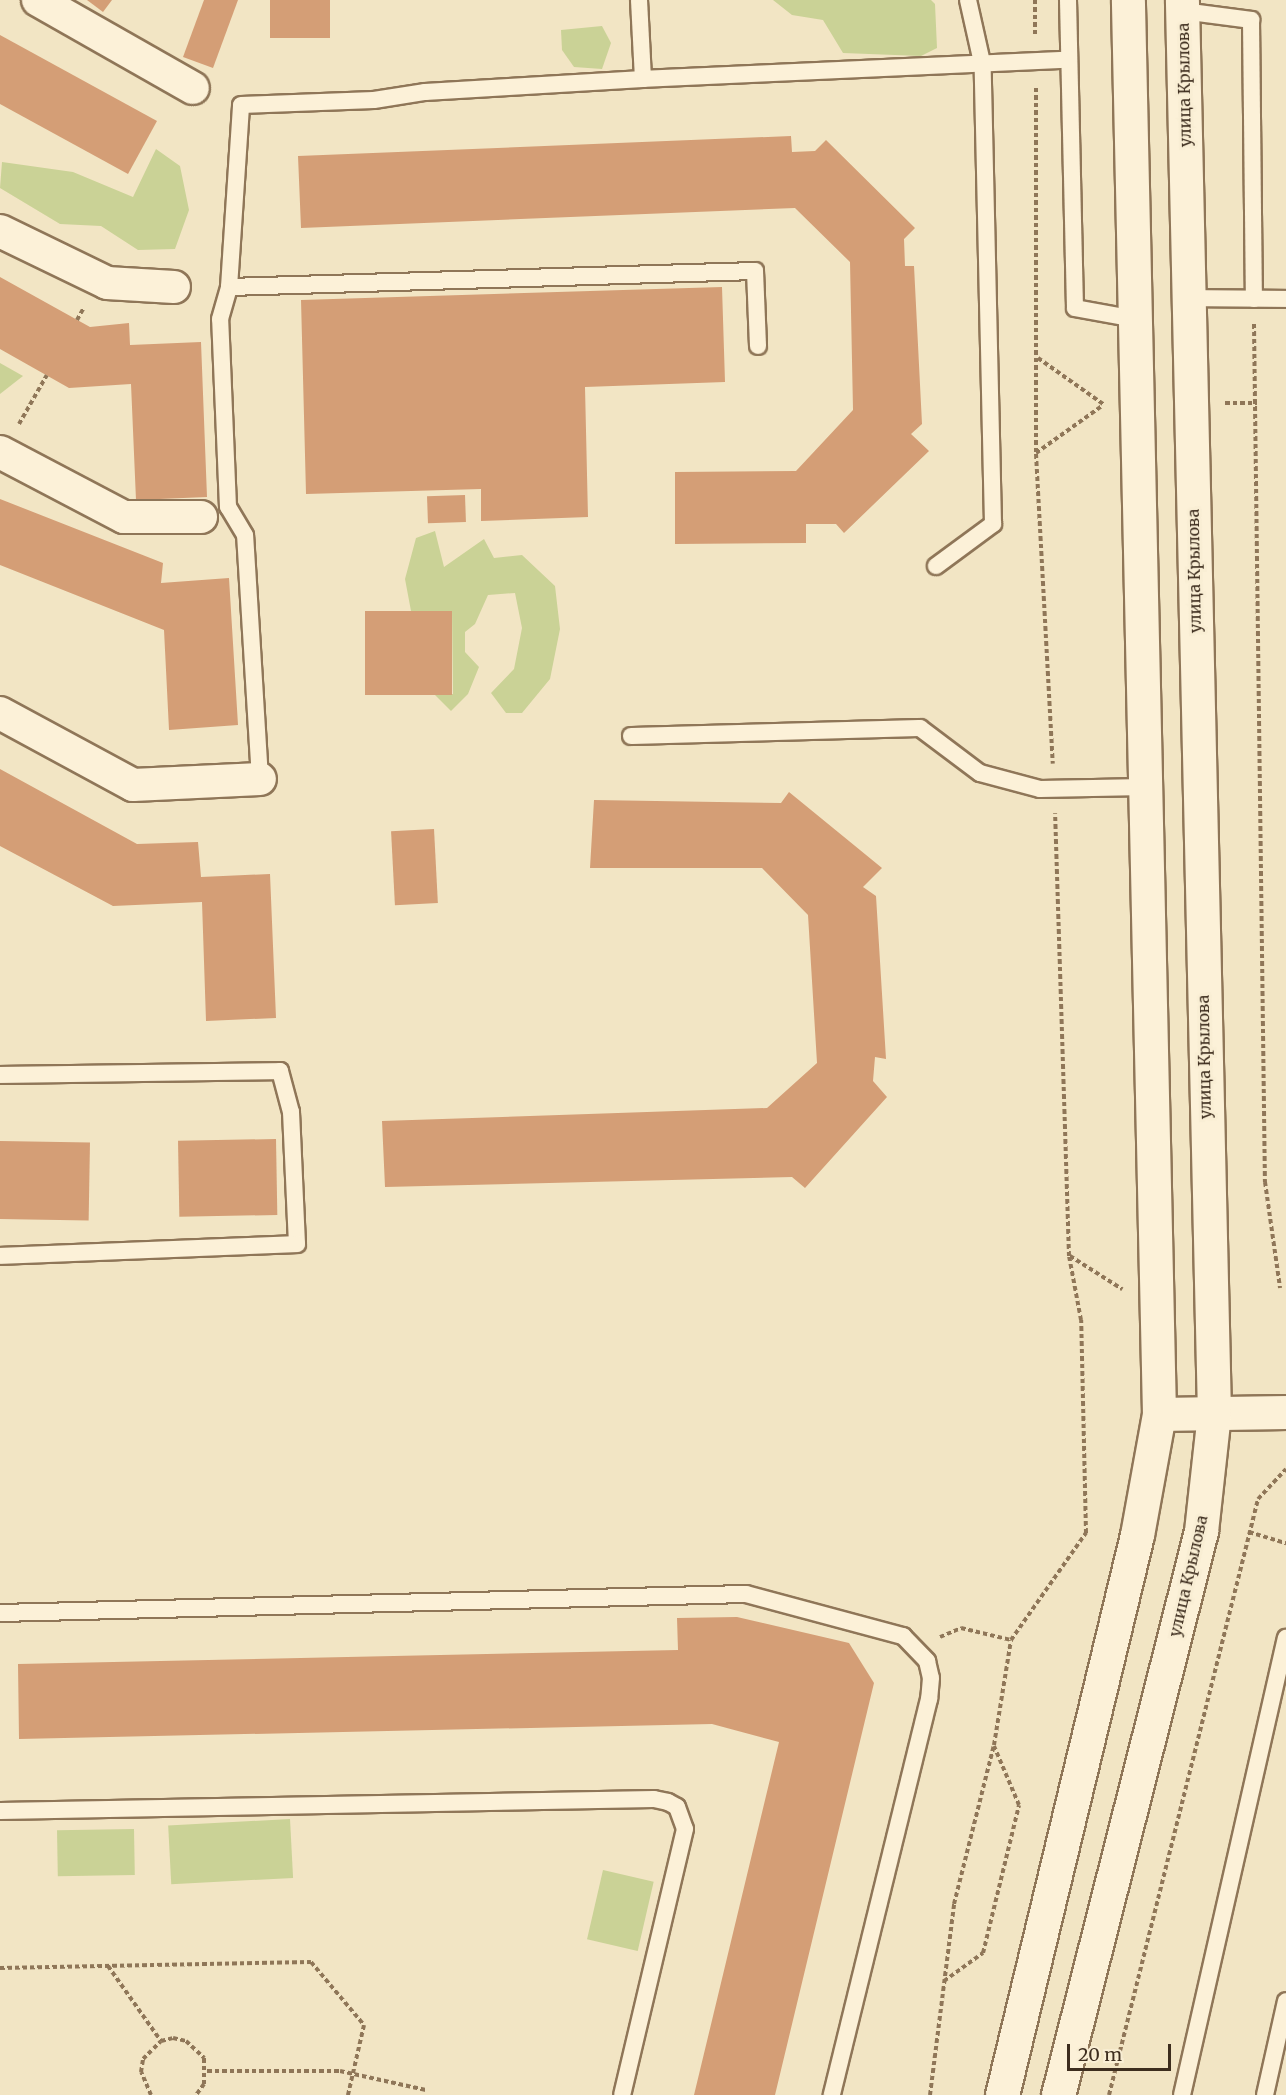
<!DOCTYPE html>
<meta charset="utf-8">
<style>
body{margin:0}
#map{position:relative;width:1286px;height:2095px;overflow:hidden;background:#f2e5c4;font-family:Merriweather,serif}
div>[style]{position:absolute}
.green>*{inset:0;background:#cad296;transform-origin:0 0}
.building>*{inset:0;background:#d49e76;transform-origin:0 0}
.path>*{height:4px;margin-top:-2px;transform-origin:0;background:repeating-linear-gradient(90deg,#8f7658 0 4.5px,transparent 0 7.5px)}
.roads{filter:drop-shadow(2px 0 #8f7658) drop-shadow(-2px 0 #8f7658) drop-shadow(0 2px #8f7658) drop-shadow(0 -2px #8f7658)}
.lane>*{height:16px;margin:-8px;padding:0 8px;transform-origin:8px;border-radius:8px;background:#fcf1d8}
.street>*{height:32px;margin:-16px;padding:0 16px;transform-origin:16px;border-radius:16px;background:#fcf1d8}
.secondary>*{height:33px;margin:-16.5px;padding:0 16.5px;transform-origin:16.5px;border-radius:16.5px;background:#fcf1d8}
span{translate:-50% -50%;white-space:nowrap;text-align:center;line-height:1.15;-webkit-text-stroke:6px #f9eed4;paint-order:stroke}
.street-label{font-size:16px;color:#3d2d1e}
.scale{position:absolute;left:1067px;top:2044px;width:104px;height:27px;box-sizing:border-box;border:3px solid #3d2d1e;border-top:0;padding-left:8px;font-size:18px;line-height:21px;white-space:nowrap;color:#3d2d1e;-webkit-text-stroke:4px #f9eed4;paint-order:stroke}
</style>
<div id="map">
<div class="green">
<div style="clip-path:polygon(773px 0,931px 0,935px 4px,937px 48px,921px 56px,843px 53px,823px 20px,792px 15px)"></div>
<div style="clip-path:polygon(602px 26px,611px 43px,602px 69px,574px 67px,562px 50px,561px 30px)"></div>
<div style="clip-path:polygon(156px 149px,180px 166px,189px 210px,175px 249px,138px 250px,101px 226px,60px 224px,0 188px,2px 162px,73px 172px,133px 197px)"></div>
<div style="clip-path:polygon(0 363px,23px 376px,0 394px)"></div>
<div style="clip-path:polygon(435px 531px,444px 567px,484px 539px,494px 558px,522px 555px,555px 586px,560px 629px,550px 679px,522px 713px,506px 713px,491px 693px,514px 669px,522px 628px,515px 593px,488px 595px,475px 624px,465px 632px,465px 652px,479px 667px,468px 694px,451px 711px,434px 694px,453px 694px,452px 611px,411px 611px,405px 579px,416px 538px)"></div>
<div style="left:290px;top:1819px;width:59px;height:122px;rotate:87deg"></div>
<div style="left:134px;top:1829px;width:46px;height:77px;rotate:89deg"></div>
<div style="left:603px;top:1870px;width:52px;height:71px;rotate:13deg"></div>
</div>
<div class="building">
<div style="clip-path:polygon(87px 0,112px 0,103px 12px)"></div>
<div style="clip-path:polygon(204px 0,238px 0,213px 68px,183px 57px)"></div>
<div style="left:270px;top:0;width:60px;height:38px"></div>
<div style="clip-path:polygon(0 35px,157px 121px,128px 174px,0 104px)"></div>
<div style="clip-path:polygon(791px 136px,792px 152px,815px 151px,826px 140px,915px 228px,904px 239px,905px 266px,914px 266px,922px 424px,911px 434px,929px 451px,844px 533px,836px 524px,806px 524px,806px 543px,675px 544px,675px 472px,796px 471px,853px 410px,850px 262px,795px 208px,301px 228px,298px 156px)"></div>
<div style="clip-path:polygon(0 277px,90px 327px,129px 323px,130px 345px,201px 342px,207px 497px,136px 500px,131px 384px,69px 388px,0 349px)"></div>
<div style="clip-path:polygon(722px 287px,725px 382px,585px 387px,588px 517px,481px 521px,481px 489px,306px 494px,301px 300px)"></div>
<div style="left:465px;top:495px;width:27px;height:38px;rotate:88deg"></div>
<div style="clip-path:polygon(0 499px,163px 563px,161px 583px,229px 578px,238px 725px,169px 730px,164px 630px,0 565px)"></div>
<div style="left:365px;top:611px;width:87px;height:84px"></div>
<div style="clip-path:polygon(0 769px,137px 844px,198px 842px,201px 877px,270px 874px,276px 1018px,206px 1021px,202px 902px,113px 906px,0 846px)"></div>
<div style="clip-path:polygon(789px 792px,882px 868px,863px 887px,876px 896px,886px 1059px,875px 1057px,873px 1081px,887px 1097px,805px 1188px,792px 1177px,385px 1187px,382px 1121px,767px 1108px,817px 1063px,808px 915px,762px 868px,590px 868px,594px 800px,781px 803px)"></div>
<div style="left:434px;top:829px;width:74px;height:43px;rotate:87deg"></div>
<div style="left:276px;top:1139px;width:76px;height:98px;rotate:89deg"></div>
<div style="left:0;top:1141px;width:90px;height:78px;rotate:1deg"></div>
<div style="clip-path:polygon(737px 1617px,849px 1643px,874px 1683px,775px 2095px,694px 2095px,779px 1742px,712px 1724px,19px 1739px,18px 1664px,678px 1650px,677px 1618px)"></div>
</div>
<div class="path">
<div style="left:1035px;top:0;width:35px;rotate:90deg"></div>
<div style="left:1036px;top:88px;width:366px;rotate:90deg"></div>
<div style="left:1036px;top:454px;width:310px;rotate:86.9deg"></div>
<div style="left:77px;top:320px;width:13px;rotate:-61deg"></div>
<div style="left:1254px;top:324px;width:858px;rotate:89.27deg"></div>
<div style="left:1265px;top:1182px;width:107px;rotate:81.9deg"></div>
<div style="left:1038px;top:358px;width:80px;rotate:35.3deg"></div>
<div style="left:1225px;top:403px;width:32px"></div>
<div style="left:19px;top:424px;width:56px;rotate:-60.3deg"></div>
<div style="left:1036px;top:453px;width:82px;rotate:-35.6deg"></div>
<div style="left:1070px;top:1256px;width:62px;rotate:32.4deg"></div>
<div style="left:1249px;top:1532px;width:39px;rotate:17deg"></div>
<div style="left:940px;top:1637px;width:23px;rotate:-23deg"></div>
<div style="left:961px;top:1628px;width:51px;rotate:13.5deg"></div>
<div style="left:108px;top:1966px;width:92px;rotate:54.8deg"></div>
<div style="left:0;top:1968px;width:311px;rotate:-1.1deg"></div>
<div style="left:311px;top:1962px;width:82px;rotate:49.9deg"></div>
<div style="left:364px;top:2025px;width:72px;rotate:102.9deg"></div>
<div style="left:944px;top:1981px;width:48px;rotate:-35.7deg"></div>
<div style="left:983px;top:1953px;width:152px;rotate:-76.3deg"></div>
<div style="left:1019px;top:1805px;width:64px;rotate:-113deg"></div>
<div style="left:207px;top:2071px;width:133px"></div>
<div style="left:340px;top:2071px;width:88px;rotate:12.5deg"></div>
<div style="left:151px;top:2095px;width:25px;rotate:-113deg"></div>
<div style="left:141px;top:2072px;width:13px;rotate:-81deg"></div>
<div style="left:143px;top:2059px;width:25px;rotate:-45deg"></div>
<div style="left:161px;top:2041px;width:12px;rotate:-14deg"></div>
<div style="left:173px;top:2038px;width:13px;rotate:13deg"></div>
<div style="left:186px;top:2041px;width:25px;rotate:43deg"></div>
<div style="left:204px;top:2058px;width:26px;rotate:90deg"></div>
<div style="left:204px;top:2084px;width:14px;rotate:126deg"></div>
<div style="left:930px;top:2095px;width:193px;rotate:-82.8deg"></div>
<div style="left:954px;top:1904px;width:164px;rotate:-75.9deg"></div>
<div style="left:994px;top:1745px;width:106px;rotate:-80.8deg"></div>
<div style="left:1011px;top:1640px;width:131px;rotate:-55deg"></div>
<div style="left:1086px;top:1533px;width:213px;rotate:-91.3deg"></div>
<div style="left:1081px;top:1320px;width:65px;rotate:-100.6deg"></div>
<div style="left:1069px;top:1256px;width:443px;rotate:-91.8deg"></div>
<div style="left:1109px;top:2095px;width:614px;rotate:-75.96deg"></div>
<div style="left:1258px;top:1499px;width:41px;rotate:-47deg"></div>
</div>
<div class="roads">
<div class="lane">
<div style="left:639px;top:0;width:79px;rotate:87.1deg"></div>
<div style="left:1068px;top:0;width:308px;rotate:88.7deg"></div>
<div style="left:1075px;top:308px;width:61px;rotate:10.4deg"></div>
<div style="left:1183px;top:11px;width:69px;rotate:7.5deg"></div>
<div style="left:1251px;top:20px;width:279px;rotate:89.4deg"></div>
<div style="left:229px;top:287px;width:526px;rotate:-1.74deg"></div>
<div style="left:755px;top:271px;width:75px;rotate:87.7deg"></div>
<div style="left:1188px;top:298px;width:98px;rotate:0.6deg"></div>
<div style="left:936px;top:566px;width:71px;rotate:-36.4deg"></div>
<div style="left:993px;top:524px;width:457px;rotate:-91.3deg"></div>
<div style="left:983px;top:67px;width:69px;rotate:-102.6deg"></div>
<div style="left:631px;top:736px;width:289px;rotate:-1.6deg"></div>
<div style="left:920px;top:728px;width:75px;rotate:36.9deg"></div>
<div style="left:980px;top:773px;width:62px;rotate:14.9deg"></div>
<div style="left:1040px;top:789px;width:105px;rotate:-1.1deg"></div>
<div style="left:260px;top:779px;width:244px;rotate:-93.5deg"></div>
<div style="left:245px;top:535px;width:33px;rotate:-121deg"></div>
<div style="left:228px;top:507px;width:188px;rotate:-92.4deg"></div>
<div style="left:220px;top:319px;width:33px;rotate:-74deg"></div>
<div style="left:229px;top:287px;width:182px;rotate:-86.2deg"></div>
<div style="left:241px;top:105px;width:133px;rotate:-2.2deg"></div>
<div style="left:374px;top:100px;width:52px;rotate:-8.9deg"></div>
<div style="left:425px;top:92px;width:218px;rotate:-3.4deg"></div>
<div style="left:643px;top:79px;width:426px;rotate:-2.6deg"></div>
<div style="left:0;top:1075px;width:280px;rotate:-0.8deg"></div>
<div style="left:280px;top:1071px;width:42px;rotate:75deg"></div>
<div style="left:291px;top:1112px;width:132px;rotate:87.4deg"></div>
<div style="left:297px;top:1244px;width:297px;rotate:177.7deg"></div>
<div style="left:0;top:1613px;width:746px;rotate:-1.46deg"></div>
<div style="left:746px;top:1594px;width:163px;rotate:15deg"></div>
<div style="left:903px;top:1636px;width:35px;rotate:46deg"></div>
<div style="left:927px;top:1661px;width:17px;rotate:77deg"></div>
<div style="left:931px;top:1678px;width:21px;rotate:95deg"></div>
<div style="left:929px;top:1699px;width:408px;rotate:103.8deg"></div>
<div style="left:0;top:1811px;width:654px;rotate:-1.05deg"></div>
<div style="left:654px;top:1799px;width:14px;rotate:12deg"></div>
<div style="left:668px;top:1802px;width:10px;rotate:29deg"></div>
<div style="left:677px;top:1807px;width:23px;rotate:70deg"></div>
<div style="left:685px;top:1829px;width:273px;rotate:103.3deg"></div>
<div style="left:1182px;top:2095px;width:469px;rotate:-77.2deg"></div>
<div style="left:1265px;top:2095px;width:96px;rotate:-77.4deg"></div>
</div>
<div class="street">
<div style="left:38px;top:0;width:178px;rotate:29.6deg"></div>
<div style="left:0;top:231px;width:119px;rotate:25.9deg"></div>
<div style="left:107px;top:283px;width:67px;rotate:3.4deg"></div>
<div style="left:0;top:452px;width:140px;rotate:27.7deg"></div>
<div style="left:124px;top:517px;width:77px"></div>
<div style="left:0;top:713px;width:151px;rotate:28.4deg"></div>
<div style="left:133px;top:785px;width:127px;rotate:-2.7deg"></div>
</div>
<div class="secondary">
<div style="left:1159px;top:1414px;width:127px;rotate:-0.9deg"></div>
<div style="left:1002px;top:2095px;width:576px;rotate:-76.45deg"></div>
<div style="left:1137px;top:1535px;width:123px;rotate:-79.7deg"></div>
<div style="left:1159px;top:1414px;width:1414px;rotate:-91.26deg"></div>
<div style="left:1058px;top:2095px;width:582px;rotate:-75.77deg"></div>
<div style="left:1201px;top:1531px;width:118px;rotate:-83.7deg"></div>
<div style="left:1214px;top:1414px;width:1414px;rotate:-91.3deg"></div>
</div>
</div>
<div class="street-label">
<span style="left:1184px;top:85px;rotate:-91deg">улица Крылова</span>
<span style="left:1194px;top:571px;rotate:-91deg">улица Крылова</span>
<span style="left:1204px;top:1057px;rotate:-91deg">улица Крылова</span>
<span style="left:1188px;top:1576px;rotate:-77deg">улица Крылова</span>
</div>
<div class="scale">20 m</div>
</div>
